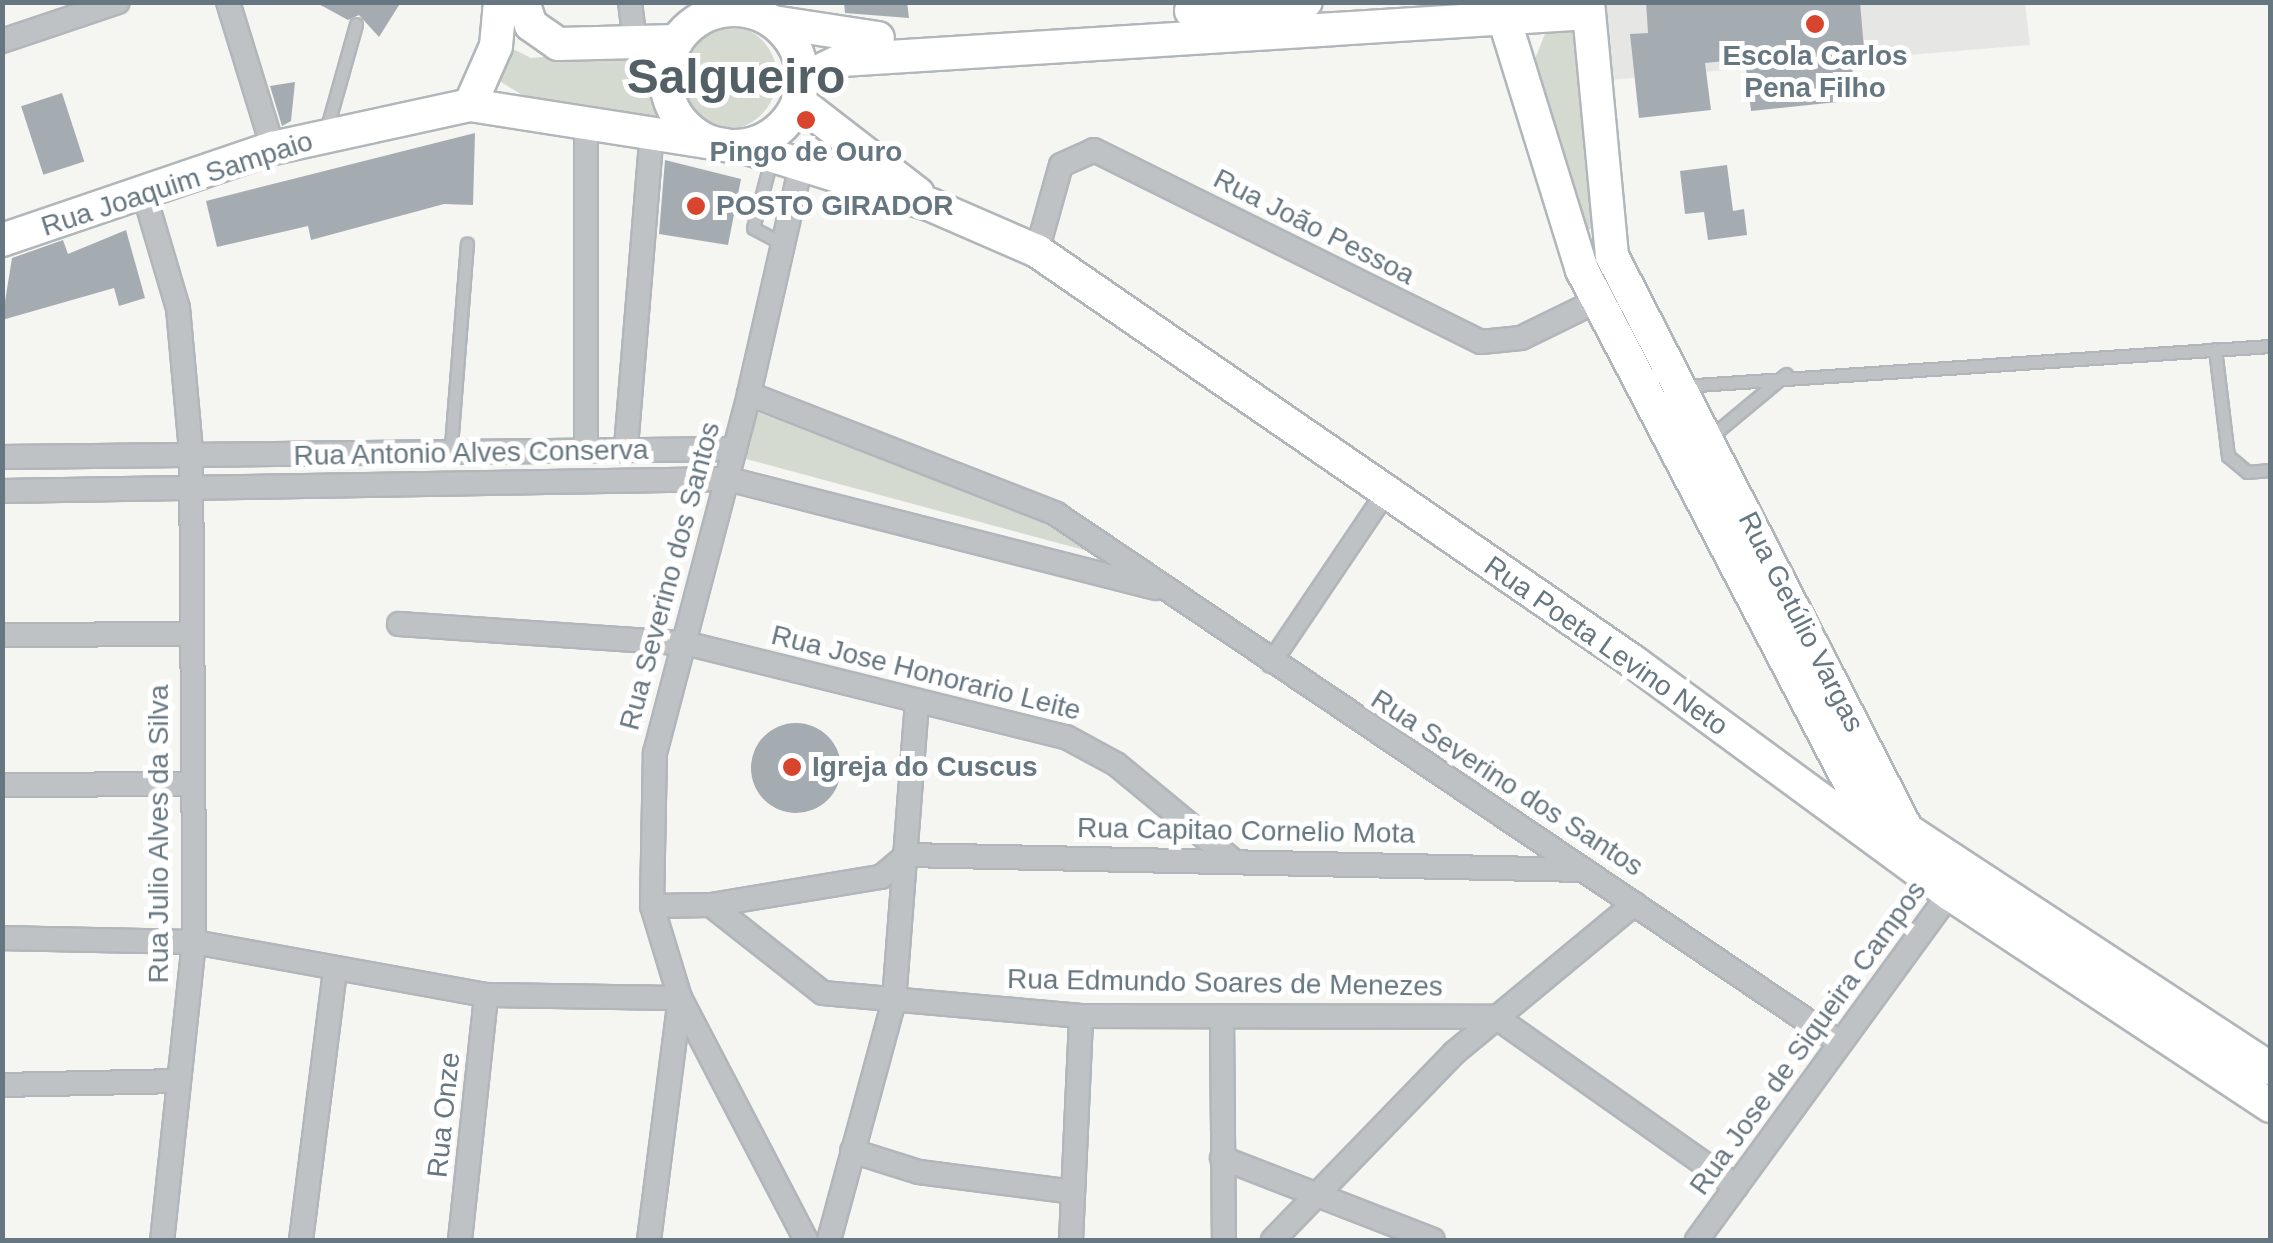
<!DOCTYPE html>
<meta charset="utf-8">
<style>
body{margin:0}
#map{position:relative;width:2273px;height:1243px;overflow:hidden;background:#f5f5f2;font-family:Helvetica,sans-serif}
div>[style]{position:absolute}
.built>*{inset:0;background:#e6e6e5}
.green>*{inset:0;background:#d5dad1}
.round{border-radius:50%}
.building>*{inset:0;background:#a4acb1;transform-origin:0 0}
.roads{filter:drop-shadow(2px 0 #b1b6ba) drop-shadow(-2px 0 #b1b6ba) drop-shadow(0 2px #b1b6ba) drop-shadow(0 -2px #b1b6ba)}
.service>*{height:11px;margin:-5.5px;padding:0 5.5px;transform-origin:5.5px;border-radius:5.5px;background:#bec2c5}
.pedestrian>*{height:18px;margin:-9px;padding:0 9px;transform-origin:9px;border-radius:9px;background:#bec2c5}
.minor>*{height:22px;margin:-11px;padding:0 11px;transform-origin:11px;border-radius:11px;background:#bec2c5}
.secondary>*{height:32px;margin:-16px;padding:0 16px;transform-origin:16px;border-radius:16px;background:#fff}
.secondary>.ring{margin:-16px;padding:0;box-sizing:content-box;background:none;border:32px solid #fff;border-radius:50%}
.dots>*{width:28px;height:28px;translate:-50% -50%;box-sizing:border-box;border:5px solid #fff;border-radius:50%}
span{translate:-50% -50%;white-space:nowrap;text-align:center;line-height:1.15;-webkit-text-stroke:10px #fff;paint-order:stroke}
.poi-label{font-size:28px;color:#667781;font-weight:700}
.left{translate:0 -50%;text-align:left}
.street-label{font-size:28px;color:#667781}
.town-label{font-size:48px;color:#536066;font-weight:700}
.frame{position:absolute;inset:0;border:5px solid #667781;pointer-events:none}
</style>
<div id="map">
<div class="built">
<div style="clip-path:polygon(1601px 3px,2025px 3px,2030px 45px,1607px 80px)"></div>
</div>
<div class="green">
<div class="round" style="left:671px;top:24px;width:106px;height:106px"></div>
<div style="clip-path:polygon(1566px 25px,1579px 35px,1598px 222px,1589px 230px,1570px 213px,1535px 59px,1548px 26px)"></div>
<div style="clip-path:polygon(511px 48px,531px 58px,634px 49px,660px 123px,529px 99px,501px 82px,494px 62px)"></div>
<div style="clip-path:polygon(754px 411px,1053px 523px,1088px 551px,746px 459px)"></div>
</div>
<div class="building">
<div style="clip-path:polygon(315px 2px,401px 2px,379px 37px,359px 15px,348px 20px)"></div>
<div style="clip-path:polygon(844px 2px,907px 2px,909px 18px,845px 13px)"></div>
<div style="clip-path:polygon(1646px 2px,1860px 2px,1864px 49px,1850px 50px,1856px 100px,1751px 111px,1745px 59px,1705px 63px,1711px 110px,1639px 118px,1630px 34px,1648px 33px)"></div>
<div style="clip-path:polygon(295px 82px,291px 121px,282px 126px,270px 86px)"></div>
<div style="left:62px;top:93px;width:72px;height:43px;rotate:72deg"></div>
<div style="clip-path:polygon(475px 133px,473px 205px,444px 204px,311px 240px,308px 226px,217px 247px,206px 201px)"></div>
<div style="clip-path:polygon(665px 160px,741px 179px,728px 245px,659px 234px)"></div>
<div style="clip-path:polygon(1727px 165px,1733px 211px,1744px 209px,1747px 235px,1708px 240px,1704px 212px,1685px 214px,1680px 171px)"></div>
<div style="clip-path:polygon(126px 230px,145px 298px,119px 306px,114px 288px,2px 320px,12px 258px,63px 240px,68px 254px)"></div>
<div class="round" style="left:751px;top:723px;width:90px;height:90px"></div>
</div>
<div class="roads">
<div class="service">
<div style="left:326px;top:131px;width:111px;rotate:-74.3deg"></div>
<div style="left:771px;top:160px;width:70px;rotate:104.8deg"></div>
<div style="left:753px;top:228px;width:34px;rotate:28deg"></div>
<div style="left:2215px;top:349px;width:108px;rotate:83.1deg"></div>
<div style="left:2228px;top:456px;width:25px;rotate:40deg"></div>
<div style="left:2247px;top:472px;width:23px;rotate:-5deg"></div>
<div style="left:1682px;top:386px;width:589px;rotate:-3.89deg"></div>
<div style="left:1709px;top:438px;width:100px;rotate:-39.7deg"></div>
<div style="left:451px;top:446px;width:203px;rotate:-85.5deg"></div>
</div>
<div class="pedestrian">
<div style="left:1271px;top:663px;width:204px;rotate:-56deg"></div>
</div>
<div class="minor">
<div style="left:228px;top:2px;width:153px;rotate:72.9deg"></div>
<div style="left:630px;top:2px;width:39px;rotate:83deg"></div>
<div style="left:2px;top:41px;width:122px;rotate:-18.6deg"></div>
<div style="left:586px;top:119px;width:328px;rotate:90deg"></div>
<div style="left:143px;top:190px;width:123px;rotate:73.5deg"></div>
<div style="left:178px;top:308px;width:144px;rotate:84.8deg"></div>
<div style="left:191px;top:451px;width:491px;rotate:89.6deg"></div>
<div style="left:194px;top:942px;width:300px;rotate:96.1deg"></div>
<div style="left:1037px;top:251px;width:89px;rotate:-74.4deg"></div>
<div style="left:1061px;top:165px;width:36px;rotate:-24deg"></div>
<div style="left:1094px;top:150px;width:432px;rotate:26.4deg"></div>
<div style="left:1481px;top:342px;width:40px;rotate:-5.7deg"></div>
<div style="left:1521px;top:338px;width:100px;rotate:-26.1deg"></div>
<div style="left:749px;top:394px;width:234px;rotate:-77.2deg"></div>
<div style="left:626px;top:447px;width:316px;rotate:-85.3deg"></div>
<div style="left:2px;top:457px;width:733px;rotate:-0.63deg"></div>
<div style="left:2px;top:491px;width:726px;rotate:-0.95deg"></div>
<div style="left:728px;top:479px;width:441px;rotate:14.3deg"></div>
<div style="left:399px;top:624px;width:291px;rotate:3.9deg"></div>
<div style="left:689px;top:644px;width:388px;rotate:13.9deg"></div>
<div style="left:1066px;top:737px;width:57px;rotate:28.4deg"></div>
<div style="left:1116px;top:764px;width:148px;rotate:39.5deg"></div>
<div style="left:2px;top:635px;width:187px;rotate:-0.3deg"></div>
<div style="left:2px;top:785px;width:187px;rotate:-0.3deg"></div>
<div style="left:711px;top:905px;width:142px;rotate:38.2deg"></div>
<div style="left:823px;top:993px;width:259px;rotate:5.1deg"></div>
<div style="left:1081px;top:1016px;width:415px;rotate:0.1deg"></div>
<div style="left:652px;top:906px;width:59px;rotate:-1deg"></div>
<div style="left:711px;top:905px;width:172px;rotate:-9.4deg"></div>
<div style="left:881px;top:877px;width:34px;rotate:-40deg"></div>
<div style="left:907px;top:855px;width:676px;rotate:1.27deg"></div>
<div style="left:2px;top:938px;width:192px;rotate:1.2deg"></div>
<div style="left:194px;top:942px;width:297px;rotate:10.3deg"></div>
<div style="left:486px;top:995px;width:194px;rotate:0.9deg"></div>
<div style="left:1496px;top:1017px;width:294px;rotate:35.2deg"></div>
<div style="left:1222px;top:1018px;width:222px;rotate:89.5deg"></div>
<div style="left:2px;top:1085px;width:177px;rotate:-1.3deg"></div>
<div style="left:852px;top:1151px;width:70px;rotate:17.4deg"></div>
<div style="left:919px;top:1172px;width:155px;rotate:7.4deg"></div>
<div style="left:1222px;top:1158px;width:226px;rotate:21.2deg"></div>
<div style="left:301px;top:1240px;width:270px;rotate:-82.8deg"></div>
<div style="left:460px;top:1240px;width:246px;rotate:-83.9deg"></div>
<div style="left:649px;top:1240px;width:244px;rotate:-82.7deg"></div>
<div style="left:806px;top:1240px;width:273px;rotate:-117.5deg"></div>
<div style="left:680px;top:998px;width:96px;rotate:-106.9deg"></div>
<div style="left:652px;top:906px;width:153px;rotate:-88.9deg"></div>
<div style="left:655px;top:753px;width:371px;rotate:-75.3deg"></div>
<div style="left:749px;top:394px;width:330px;rotate:21.3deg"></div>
<div style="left:1056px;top:514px;width:942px;rotate:34.01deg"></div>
<div style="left:829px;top:1240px;width:248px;rotate:-74.8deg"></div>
<div style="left:894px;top:1001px;width:298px;rotate:-85.6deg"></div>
<div style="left:1071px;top:1240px;width:224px;rotate:-87.4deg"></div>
<div style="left:1273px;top:1240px;width:260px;rotate:-45.9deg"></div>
<div style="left:1454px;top:1053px;width:234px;rotate:-39.6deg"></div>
<div style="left:1697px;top:1240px;width:441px;rotate:-53.9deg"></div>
</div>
<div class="secondary">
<div style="left:523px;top:2px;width:24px;rotate:71deg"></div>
<div style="left:531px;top:25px;width:33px;rotate:35deg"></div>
<div style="left:558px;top:44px;width:119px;rotate:-1.4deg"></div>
<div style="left:1499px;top:2px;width:281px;rotate:72.8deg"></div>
<div style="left:1582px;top:270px;width:640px;rotate:62.43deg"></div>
<div style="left:1588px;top:2px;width:255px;rotate:84.6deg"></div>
<div style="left:1612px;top:256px;width:645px;rotate:62.8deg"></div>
<div style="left:1907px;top:830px;width:434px;rotate:33.3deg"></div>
<div class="ring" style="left:666px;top:10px;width:104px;height:104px"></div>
<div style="left:1191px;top:11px;width:115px;rotate:-4.5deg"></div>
<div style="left:773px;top:22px;width:106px;rotate:8.7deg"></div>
<div style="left:803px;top:79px;width:43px;rotate:-26deg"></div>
<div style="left:842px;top:60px;width:748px;rotate:-3.6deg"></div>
<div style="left:799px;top:102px;width:150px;rotate:37.7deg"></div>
<div style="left:470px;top:105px;width:64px;rotate:-66.2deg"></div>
<div style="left:496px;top:46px;width:44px;rotate:-84.8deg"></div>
<div style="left:747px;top:148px;width:193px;rotate:17.2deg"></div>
<div style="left:931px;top:205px;width:116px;rotate:23.5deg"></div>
<div style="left:1037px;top:251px;width:725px;rotate:34.55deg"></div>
<div style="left:1634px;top:662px;width:392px;rotate:36.3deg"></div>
<div style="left:1950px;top:894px;width:384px;rotate:33.5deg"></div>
<div style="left:2px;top:240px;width:286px;rotate:-18.8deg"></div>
<div style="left:273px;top:148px;width:202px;rotate:-12.3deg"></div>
<div style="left:470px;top:105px;width:257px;rotate:8.9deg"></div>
</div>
</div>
<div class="dots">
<div style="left:1815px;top:24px;background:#d8452f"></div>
<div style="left:806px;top:120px;background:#d8452f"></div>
<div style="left:696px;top:206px;background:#d8452f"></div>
<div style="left:792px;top:767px;background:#d8452f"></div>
</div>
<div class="poi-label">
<span style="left:1815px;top:72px">Escola Carlos<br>Pena Filho</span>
<span style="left:806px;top:152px">Pingo de Ouro</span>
<span class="left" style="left:716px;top:206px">POSTO GIRADOR</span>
<span class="left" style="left:812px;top:767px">Igreja do Cuscus</span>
</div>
<div class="street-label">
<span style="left:177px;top:184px;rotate:-18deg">Rua Joaquim Sampaio</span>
<span style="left:1314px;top:227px;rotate:27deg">Rua João Pessoa</span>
<span style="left:471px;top:453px;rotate:-1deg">Rua Antonio Alves Conserva</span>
<span style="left:670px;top:576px;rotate:-75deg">Rua Severino dos Santos</span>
<span style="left:1801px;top:622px;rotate:63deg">Rua Getúlio Vargas</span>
<span style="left:1606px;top:646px;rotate:35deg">Rua Poeta Levino Neto</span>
<span style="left:926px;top:673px;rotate:14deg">Rua Jose Honorario Leite</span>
<span style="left:1507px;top:783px;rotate:33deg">Rua Severino dos Santos</span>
<span style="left:1246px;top:831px;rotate:1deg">Rua Capitao Cornelio Mota</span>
<span style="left:159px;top:834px;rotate:-90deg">Rua Julio Alves da Silva</span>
<span style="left:1225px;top:983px;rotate:1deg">Rua Edmundo Soares de Menezes</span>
<span style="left:1808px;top:1038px;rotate:-54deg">Rua Jose de Siqueira Campos</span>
<span style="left:444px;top:1115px;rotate:-84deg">Rua Onze</span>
</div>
<div class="town-label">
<span style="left:736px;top:77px">Salgueiro</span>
</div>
<div class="frame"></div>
</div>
